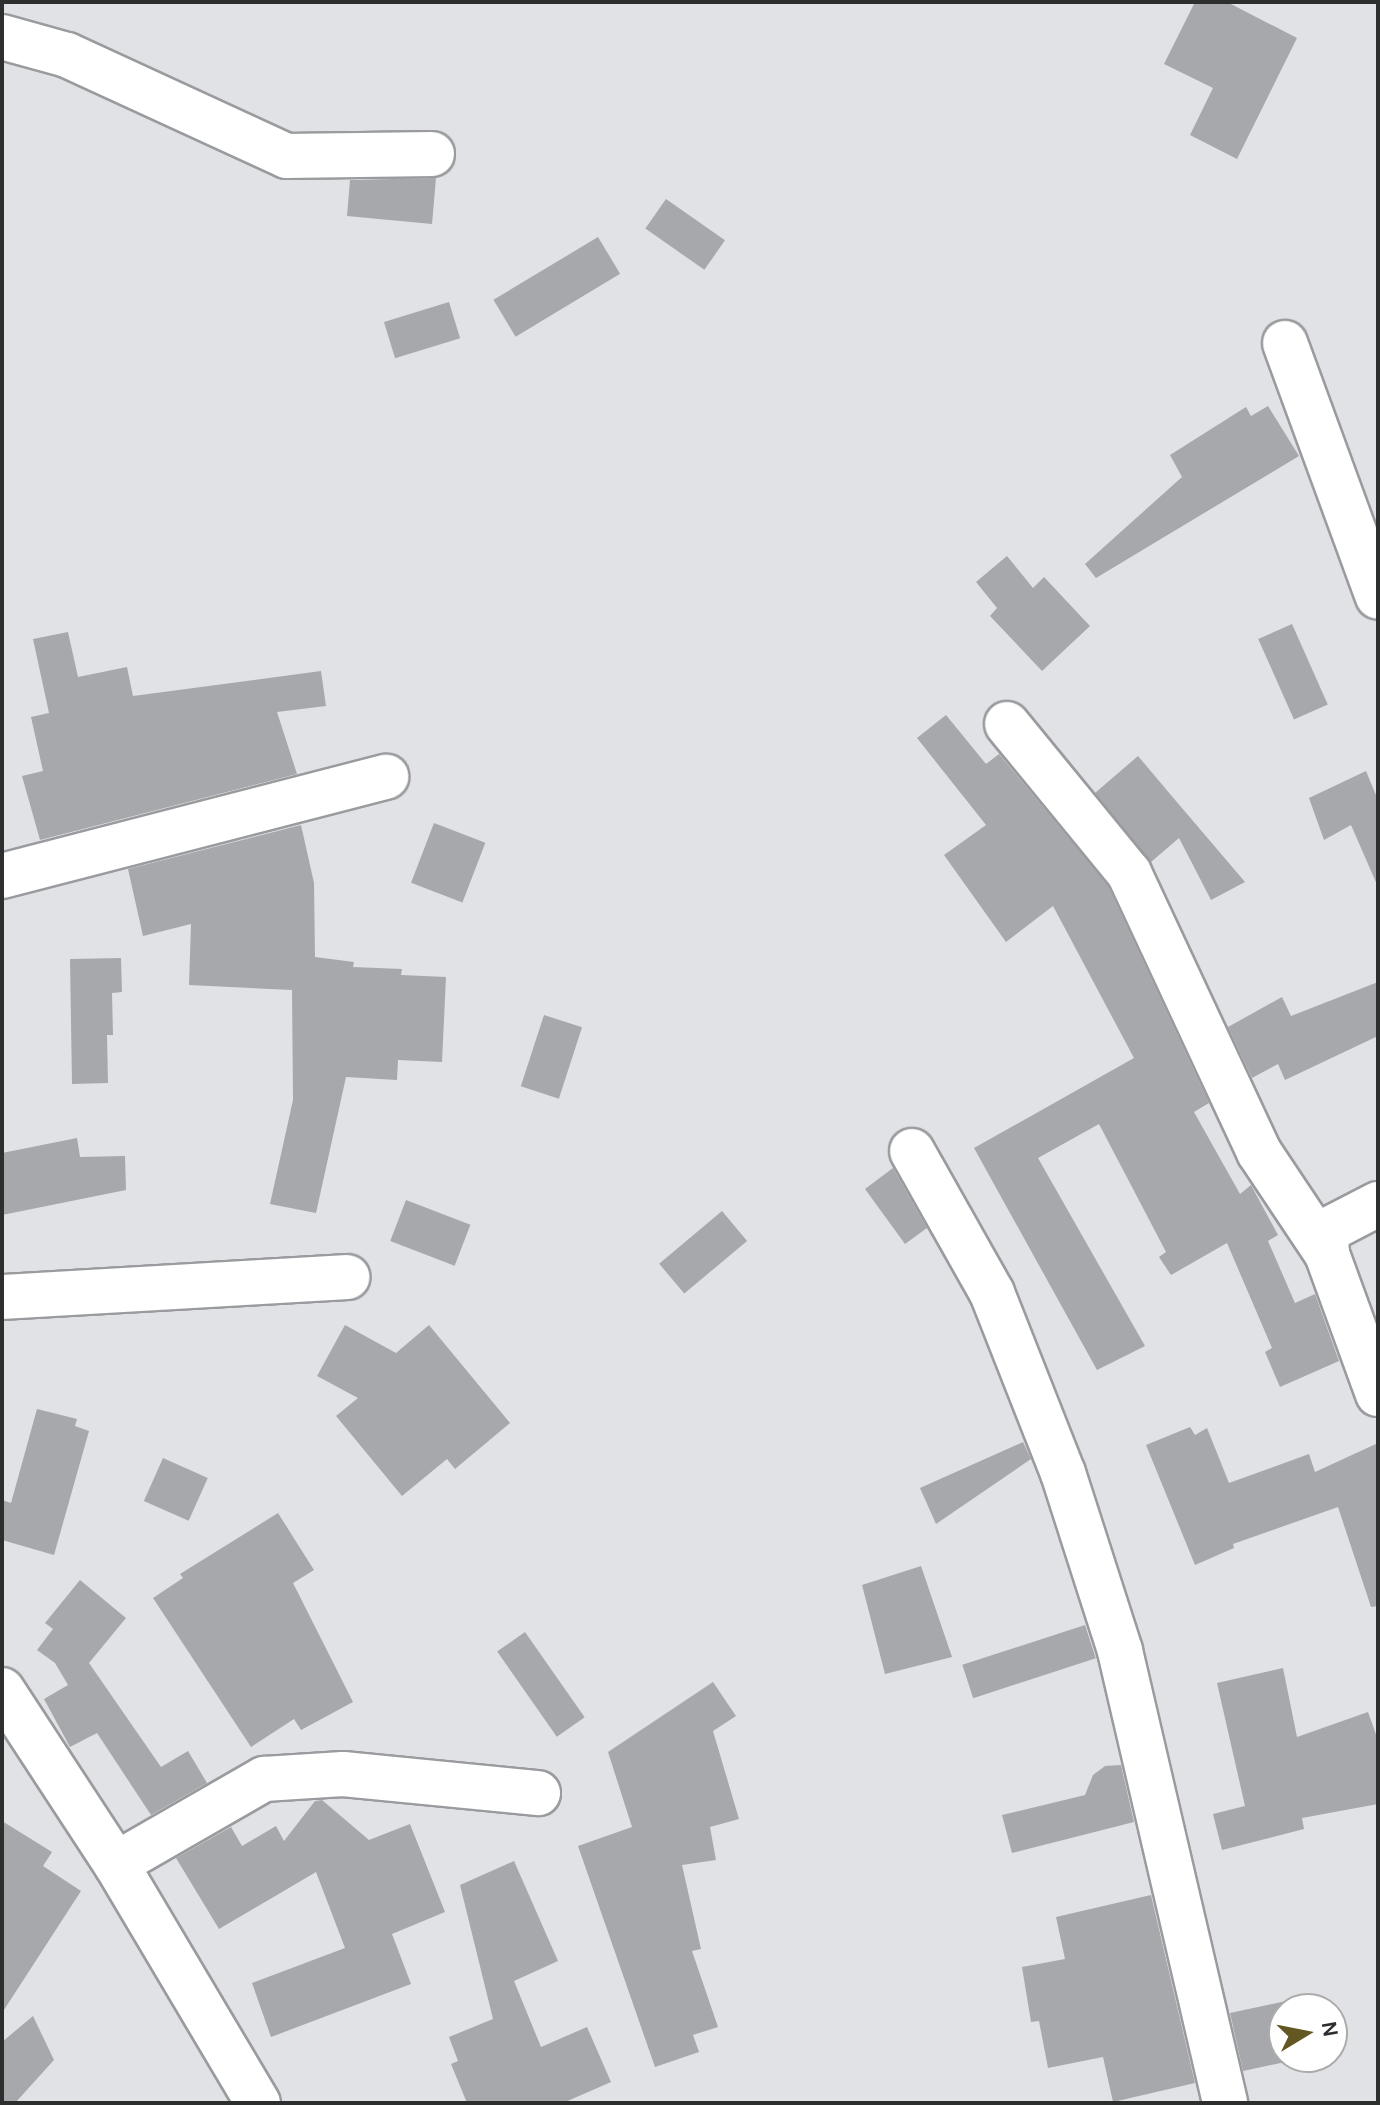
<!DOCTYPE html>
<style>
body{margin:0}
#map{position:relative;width:1380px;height:2105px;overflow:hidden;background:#e0e2e5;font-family:Karla,sans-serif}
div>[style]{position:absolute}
.building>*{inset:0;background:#a6a8ab;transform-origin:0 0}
.roads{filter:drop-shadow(2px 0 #999b9e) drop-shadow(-2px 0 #999b9e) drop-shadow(0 2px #999b9e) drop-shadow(0 -2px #999b9e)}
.street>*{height:44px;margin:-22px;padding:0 22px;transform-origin:22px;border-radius:22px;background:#fff}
span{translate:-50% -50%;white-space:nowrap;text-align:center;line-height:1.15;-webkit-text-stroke:7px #fff;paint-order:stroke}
.frame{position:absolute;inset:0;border:4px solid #2d2e2e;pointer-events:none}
.north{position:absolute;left:1268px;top:1993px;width:80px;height:80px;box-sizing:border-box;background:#fff;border:2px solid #ababab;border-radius:50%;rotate:80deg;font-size:22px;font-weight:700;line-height:32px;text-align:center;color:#2d2e2e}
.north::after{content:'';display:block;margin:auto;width:28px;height:36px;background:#635723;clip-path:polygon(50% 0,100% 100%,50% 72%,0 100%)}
</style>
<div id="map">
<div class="building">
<div style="clip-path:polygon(1195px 2px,1227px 2px,1297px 38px,1237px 159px,1190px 135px,1213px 88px,1164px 64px)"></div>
<div style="clip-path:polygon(436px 178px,432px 224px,347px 216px,350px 180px)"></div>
<div style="left:666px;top:199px;width:72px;height:36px;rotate:35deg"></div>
<div style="left:598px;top:237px;width:43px;height:122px;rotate:59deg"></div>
<div style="left:449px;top:302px;width:38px;height:68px;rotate:73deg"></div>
<div style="clip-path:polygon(1268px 406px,1299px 456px,1096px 578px,1085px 564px,1182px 477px,1170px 455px,1246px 407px,1251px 416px)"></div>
<div style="clip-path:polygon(1007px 556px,1033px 588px,1044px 577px,1090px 626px,1042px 671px,990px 616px,997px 608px,976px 582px)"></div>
<div style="left:1292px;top:624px;width:88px;height:37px;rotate:66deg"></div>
<div style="clip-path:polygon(68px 632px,78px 677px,127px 667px,133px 696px,321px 671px,326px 706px,277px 712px,297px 774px,40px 840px,22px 776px,43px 771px,31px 717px,49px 713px,33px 639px)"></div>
<div style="clip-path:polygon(946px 715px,986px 764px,999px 754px,1108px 886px,1209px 1103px,1194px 1112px,1240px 1194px,1251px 1185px,1278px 1235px,1268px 1241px,1295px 1303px,1315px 1294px,1339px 1361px,1280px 1387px,1265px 1352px,1272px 1348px,1227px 1243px,1171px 1275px,1159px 1257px,1166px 1252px,1099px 1124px,1038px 1158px,1145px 1346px,1097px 1370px,974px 1148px,1134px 1058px,1053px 906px,1006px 942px,944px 855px,986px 825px,917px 738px)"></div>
<div style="clip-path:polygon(1138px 756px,1176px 801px,1245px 882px,1211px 900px,1179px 838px,1151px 862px,1095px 793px)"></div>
<div style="clip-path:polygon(1366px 771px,1378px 800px,1378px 887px,1351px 825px,1324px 840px,1309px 798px)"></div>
<div style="left:434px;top:823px;width:55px;height:64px;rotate:21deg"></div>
<div style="clip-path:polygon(301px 825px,314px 883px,315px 957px,354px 962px,353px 967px,402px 969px,401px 975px,446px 977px,442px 1062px,398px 1060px,397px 1080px,346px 1077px,316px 1213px,270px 1204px,293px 1100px,292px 990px,189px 985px,191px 924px,143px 936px,128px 869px)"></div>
<div style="clip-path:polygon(121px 958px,122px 992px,112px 993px,113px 1035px,107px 1035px,108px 1083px,72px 1084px,70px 959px)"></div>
<div style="clip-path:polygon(1378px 982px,1378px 1036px,1285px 1080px,1278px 1064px,1252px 1078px,1228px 1027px,1282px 997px,1291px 1016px)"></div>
<div style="left:544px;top:1015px;width:40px;height:75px;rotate:18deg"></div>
<div style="clip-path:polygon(77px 1138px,80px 1157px,125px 1156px,126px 1190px,2px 1215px,2px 1153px)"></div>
<div style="clip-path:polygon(893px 1168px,927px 1228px,905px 1244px,865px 1189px)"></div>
<div style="left:406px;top:1200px;width:69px;height:44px;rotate:21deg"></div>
<div style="left:722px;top:1211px;width:39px;height:82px;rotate:50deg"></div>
<div style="clip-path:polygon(345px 1325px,396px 1353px,429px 1325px,510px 1423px,455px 1469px,447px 1459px,402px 1496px,336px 1416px,358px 1398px,317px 1376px)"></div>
<div style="clip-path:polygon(37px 1409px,77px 1419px,75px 1426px,89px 1431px,54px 1555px,2px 1540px,2px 1500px,11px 1503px)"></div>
<div style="clip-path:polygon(1190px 1427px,1195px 1435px,1207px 1428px,1229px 1483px,1309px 1454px,1315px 1472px,1378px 1443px,1378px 1606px,1371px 1607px,1338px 1507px,1233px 1544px,1234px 1548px,1195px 1565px,1146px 1445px)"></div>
<div style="clip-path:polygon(1023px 1442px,1031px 1459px,936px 1524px,920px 1488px)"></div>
<div style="left:163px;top:1458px;width:49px;height:47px;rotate:24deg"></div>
<div style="clip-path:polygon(278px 1513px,314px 1570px,293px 1583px,353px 1702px,301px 1730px,294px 1719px,251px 1747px,153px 1598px,183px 1578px,180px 1574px)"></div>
<div style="clip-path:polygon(921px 1566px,952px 1657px,885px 1674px,862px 1585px)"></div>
<div style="clip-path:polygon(80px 1580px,126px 1618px,89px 1663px,161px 1767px,188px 1751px,207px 1783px,151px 1815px,97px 1733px,70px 1747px,44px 1699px,68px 1685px,55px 1663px,37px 1650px,53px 1629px,45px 1623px)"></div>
<div style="left:1085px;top:1625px;width:35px;height:129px;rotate:72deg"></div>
<div style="left:525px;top:1632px;width:104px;height:34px;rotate:55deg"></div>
<div style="clip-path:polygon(1283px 1668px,1297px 1737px,1368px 1712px,1378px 1740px,1378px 1804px,1302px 1818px,1304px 1829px,1222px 1850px,1213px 1814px,1245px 1806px,1217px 1683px)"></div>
<div style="clip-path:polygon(713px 1682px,736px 1716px,713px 1731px,739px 1819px,710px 1827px,716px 1860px,682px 1865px,701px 1949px,692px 1951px,718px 2027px,693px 2035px,699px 2052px,655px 2067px,578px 1846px,632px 1827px,608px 1752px)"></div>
<div style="clip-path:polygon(1121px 1765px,1134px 1822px,1012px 1853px,1002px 1815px,1085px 1795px,1093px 1775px,1105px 1766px)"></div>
<div style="clip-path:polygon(322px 1800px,369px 1840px,410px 1824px,445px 1912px,392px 1934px,411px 1984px,271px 2037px,252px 1983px,345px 1948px,316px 1872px,219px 1929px,176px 1858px,231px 1827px,242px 1846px,276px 1826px,284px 1841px,315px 1801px)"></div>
<div style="clip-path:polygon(2px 1821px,52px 1852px,43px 1866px,81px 1891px,2px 2013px)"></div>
<div style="clip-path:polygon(514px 1861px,558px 1961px,514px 1981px,541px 2047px,587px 2027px,611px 2082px,563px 2103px,467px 2103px,451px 2064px,458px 2061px,449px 2037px,493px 2019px,460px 1885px)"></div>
<div style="clip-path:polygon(1151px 1895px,1195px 2083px,1113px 2102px,1103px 2057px,1048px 2068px,1039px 2021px,1031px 2022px,1022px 1967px,1065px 1959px,1056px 1917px)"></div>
<div style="clip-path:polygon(1286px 2001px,1284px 2057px,1309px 2057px,1243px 2071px,1230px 2013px)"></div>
<div style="clip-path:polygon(1331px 2001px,1342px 2050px,1332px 2052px,1332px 2009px,1295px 2009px)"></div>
<div style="clip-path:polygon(33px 2016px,54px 2060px,15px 2103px,2px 2103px,2px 2042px)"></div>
</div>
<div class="roads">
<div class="street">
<div style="left:2px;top:37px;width:67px;rotate:15.5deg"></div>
<div style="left:67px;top:55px;width:242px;rotate:24.7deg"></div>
<div style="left:287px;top:156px;width:145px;rotate:-0.8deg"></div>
<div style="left:1285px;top:343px;width:270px;rotate:69.9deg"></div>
<div style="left:1007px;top:724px;width:193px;rotate:50.7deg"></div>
<div style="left:1129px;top:873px;width:308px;rotate:65deg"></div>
<div style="left:1259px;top:1152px;width:123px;rotate:56.3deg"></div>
<div style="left:2px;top:876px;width:397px;rotate:-14.5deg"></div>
<div style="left:912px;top:1151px;width:163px;rotate:60.6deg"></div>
<div style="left:992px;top:1293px;width:193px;rotate:68.5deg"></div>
<div style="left:1063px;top:1473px;width:187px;rotate:72.2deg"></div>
<div style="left:1120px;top:1651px;width:464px;rotate:76.9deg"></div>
<div style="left:1378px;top:1204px;width:59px;rotate:152.6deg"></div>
<div style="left:1326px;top:1231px;width:23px;rotate:88deg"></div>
<div style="left:1327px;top:1254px;width:149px;rotate:70deg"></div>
<div style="left:2px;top:1297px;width:346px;rotate:-3.3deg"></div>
<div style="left:2px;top:1690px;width:208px;rotate:56.8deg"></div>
<div style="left:116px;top:1864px;width:278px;rotate:59.3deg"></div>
<div style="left:116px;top:1864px;width:171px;rotate:-29.9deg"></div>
<div style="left:264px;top:1779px;width:79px;rotate:-3.6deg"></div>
<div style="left:343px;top:1774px;width:196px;rotate:5.6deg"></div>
</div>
</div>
<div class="frame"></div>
<div class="north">N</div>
</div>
